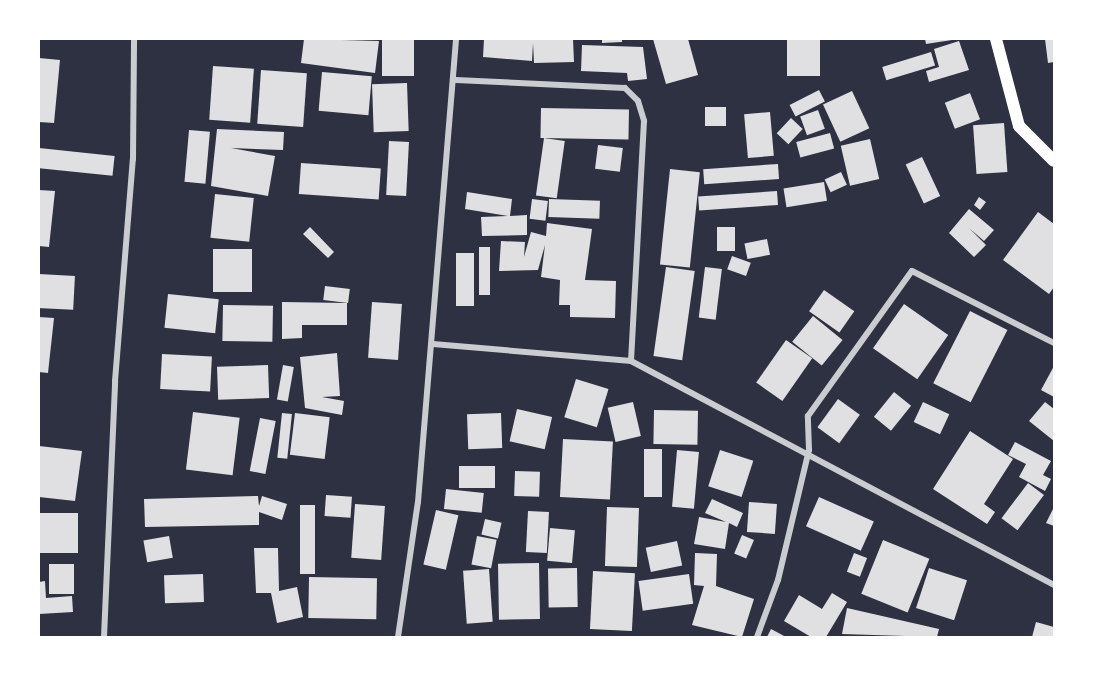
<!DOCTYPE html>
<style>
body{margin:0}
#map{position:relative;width:1093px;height:676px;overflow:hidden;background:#2d3142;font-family:"Sofia Sans Condensed",sans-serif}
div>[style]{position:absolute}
.building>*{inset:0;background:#e0e0e3;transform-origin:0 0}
.minor>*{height:6px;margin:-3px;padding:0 3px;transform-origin:3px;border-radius:3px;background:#caccd0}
.secondary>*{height:12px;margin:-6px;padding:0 6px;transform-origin:6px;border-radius:6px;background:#fff}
span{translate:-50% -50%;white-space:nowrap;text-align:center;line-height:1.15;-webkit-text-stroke:6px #fff;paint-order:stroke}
.frame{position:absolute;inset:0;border:40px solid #fff;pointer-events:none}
</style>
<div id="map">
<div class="building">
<div style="clip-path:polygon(304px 39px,379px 41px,375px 73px,301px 63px)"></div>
<div style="left:382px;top:39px;width:32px;height:37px"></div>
<div style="clip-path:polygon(484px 39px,573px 39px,574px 62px,534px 63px,533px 43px,532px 61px,483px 57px)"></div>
<div style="clip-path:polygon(602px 39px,622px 39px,622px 42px,602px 43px)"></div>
<div style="clip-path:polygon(653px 39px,688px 39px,698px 75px,666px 84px)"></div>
<div style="left:787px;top:39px;width:33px;height:37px"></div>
<div style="clip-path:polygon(925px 39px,952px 39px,952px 40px,926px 44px)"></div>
<div style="clip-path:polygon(1045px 39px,1054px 39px,1054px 62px,1048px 63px)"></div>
<div style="clip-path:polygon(959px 41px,969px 70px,929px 82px,926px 71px,939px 67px,934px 49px)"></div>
<div style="clip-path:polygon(582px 45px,643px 47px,647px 79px,628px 81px,627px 73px,581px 71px)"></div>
<div style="left:931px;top:52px;width:14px;height:51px;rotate:73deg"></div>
<div style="clip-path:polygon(39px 58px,60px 60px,54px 123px,39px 122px)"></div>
<div style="left:213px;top:66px;width:41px;height:54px;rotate:4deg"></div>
<div style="left:261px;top:70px;width:46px;height:54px;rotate:4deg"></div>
<div style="left:322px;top:72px;width:50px;height:39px;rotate:5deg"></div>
<div style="left:407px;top:83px;width:48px;height:35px;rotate:88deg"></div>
<div style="left:819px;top:90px;width:13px;height:33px;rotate:63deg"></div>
<div style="left:852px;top:91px;width:41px;height:32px;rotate:65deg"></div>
<div style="left:970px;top:93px;width:28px;height:27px;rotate:69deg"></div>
<div style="left:705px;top:107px;width:21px;height:19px"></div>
<div style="left:541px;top:108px;width:88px;height:30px;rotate:1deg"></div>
<div style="left:818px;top:110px;width:20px;height:19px;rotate:70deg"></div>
<div style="left:770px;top:112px;width:44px;height:26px;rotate:85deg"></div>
<div style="left:791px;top:118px;width:16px;height:21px;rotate:43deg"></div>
<div style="left:1004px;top:123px;width:49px;height:31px;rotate:86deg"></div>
<div style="clip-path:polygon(217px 129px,284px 132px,283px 150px,231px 148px,275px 156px,268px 196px,211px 186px)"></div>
<div style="left:189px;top:130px;width:21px;height:52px;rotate:5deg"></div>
<div style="left:830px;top:133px;width:16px;height:35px;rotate:75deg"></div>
<div style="left:544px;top:138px;width:21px;height:58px;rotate:8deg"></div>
<div style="left:870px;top:139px;width:41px;height:30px;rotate:77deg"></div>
<div style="left:389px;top:141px;width:20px;height:54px;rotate:3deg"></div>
<div style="left:598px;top:145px;width:25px;height:24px;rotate:7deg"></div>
<div style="left:39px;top:148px;width:76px;height:20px;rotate:6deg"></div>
<div style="left:922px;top:157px;width:43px;height:18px;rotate:65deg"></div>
<div style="left:301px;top:163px;width:80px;height:31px;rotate:4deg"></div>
<div style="left:778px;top:164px;width:15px;height:75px;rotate:86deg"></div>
<div style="left:670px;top:169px;width:30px;height:96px;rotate:6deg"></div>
<div style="left:841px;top:172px;width:14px;height:18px;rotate:65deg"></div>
<div style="left:824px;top:182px;width:19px;height:41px;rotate:81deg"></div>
<div style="clip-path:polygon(39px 190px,55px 191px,49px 247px,39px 246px)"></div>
<div style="left:777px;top:191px;width:14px;height:79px;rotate:86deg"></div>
<div style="clip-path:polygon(467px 192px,512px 199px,510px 216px,527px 215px,527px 235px,482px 236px,481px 217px,508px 216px,465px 209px)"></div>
<div style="left:215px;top:194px;width:39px;height:44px;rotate:6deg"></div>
<div style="clip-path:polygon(979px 197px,986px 202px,980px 210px,974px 205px)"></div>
<div style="left:532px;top:199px;width:16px;height:20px;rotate:7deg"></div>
<div style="left:549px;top:199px;width:51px;height:18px;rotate:2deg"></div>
<div style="clip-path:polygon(969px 209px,994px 230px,984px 241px,969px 228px,986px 245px,974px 257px,949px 233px)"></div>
<div style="clip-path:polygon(1038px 212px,1054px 224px,1054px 287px,1049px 294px,1003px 260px)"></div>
<div style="clip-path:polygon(547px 223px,592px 229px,585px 280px,616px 281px,615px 318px,570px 317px,570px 305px,559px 305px,560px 280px,541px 277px,545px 245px,538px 270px,499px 271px,501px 241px,525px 242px,524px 257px,531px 232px,546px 236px)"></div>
<div style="clip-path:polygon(310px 227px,334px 252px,328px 258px,303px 234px)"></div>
<div style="left:717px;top:227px;width:18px;height:24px"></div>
<div style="left:767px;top:239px;width:16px;height:23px;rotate:79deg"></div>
<div style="left:479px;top:247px;width:11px;height:48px"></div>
<div style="left:252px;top:249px;width:43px;height:39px;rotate:90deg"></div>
<div style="left:456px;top:253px;width:18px;height:53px"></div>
<div style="left:732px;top:256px;width:20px;height:14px;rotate:20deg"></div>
<div style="left:666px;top:267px;width:29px;height:90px;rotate:8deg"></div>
<div style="left:705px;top:267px;width:17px;height:51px;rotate:7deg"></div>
<div style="left:39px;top:274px;width:36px;height:34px;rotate:3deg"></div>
<div style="left:325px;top:286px;width:25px;height:14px;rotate:7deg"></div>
<div style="left:824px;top:290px;width:37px;height:26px;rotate:35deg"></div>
<div style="left:168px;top:294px;width:51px;height:34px;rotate:6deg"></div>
<div style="clip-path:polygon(282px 302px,347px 303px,347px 325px,302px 325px,302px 338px,282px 339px)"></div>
<div style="left:372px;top:302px;width:30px;height:56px;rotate:4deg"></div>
<div style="left:904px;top:304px;width:54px;height:54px;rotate:35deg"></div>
<div style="left:223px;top:305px;width:50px;height:36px;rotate:1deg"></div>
<div style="left:970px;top:311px;width:42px;height:81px;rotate:27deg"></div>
<div style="left:813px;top:316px;width:38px;height:33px;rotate:39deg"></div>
<div style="clip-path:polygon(39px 317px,54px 318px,48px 373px,39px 372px)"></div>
<div style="left:786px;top:340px;width:32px;height:52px;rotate:35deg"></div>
<div style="clip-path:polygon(337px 353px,340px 396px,322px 397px,344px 401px,342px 415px,305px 408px,300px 357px)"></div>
<div style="left:162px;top:354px;width:50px;height:35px;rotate:3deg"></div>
<div style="left:268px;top:365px;width:33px;height:51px;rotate:88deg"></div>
<div style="left:283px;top:365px;width:11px;height:35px;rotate:10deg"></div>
<div style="clip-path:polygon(1054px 366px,1054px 397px,1041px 390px)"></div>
<div style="left:576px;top:379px;width:34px;height:40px;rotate:17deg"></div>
<div style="left:894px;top:392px;width:22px;height:32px;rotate:39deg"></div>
<div style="left:838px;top:399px;width:27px;height:35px;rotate:36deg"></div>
<div style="left:633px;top:402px;width:35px;height:26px;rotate:77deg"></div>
<div style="left:923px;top:402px;width:29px;height:22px;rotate:25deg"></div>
<div style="clip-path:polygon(1045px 402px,1054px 409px,1054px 441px,1029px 421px)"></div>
<div style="left:517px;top:409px;width:36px;height:33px;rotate:13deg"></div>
<div style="left:654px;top:410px;width:44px;height:34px;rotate:1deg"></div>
<div style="left:193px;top:412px;width:47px;height:58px;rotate:7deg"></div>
<div style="left:282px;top:413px;width:10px;height:45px;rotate:6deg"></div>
<div style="left:295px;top:413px;width:35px;height:42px;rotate:7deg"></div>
<div style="left:501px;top:413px;width:35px;height:34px;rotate:88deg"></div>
<div style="left:260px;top:418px;width:16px;height:54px;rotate:11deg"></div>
<div style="clip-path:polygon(970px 431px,1013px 459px,984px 504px,995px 512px,987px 524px,933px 489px)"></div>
<div style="left:563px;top:439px;width:50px;height:58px;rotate:3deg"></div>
<div style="clip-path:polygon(1015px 442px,1051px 461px,1043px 475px,1051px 479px,1045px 491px,1019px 477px,1026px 464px,1008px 455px)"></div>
<div style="clip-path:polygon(39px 446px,82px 451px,75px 501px,39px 497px)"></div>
<div style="left:662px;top:449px;width:48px;height:18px;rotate:90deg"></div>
<div style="left:677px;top:450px;width:22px;height:57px;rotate:5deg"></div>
<div style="left:720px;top:450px;width:35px;height:38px;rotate:18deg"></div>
<div style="left:459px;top:466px;width:36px;height:22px"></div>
<div style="left:515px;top:471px;width:25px;height:25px;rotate:2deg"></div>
<div style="left:1028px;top:483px;width:20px;height:44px;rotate:37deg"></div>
<div style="left:446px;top:489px;width:38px;height:20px;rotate:6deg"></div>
<div style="left:326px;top:495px;width:26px;height:21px;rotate:4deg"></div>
<div style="clip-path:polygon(258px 496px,259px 506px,262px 496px,287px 504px,282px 520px,259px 512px,259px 525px,145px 527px,144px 499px)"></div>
<div style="left:819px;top:497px;width:60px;height:32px;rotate:24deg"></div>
<div style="clip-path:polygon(712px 499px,743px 513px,737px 527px,729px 523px,725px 549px,694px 544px,699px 517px,726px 522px,705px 513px)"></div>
<div style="left:749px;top:502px;width:28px;height:30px;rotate:4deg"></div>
<div style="left:355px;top:504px;width:30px;height:54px;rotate:4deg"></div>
<div style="left:315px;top:505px;width:69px;height:15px;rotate:90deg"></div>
<div style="left:607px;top:507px;width:32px;height:59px;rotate:2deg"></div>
<div style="clip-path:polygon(1054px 507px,1054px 526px,1046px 523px)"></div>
<div style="left:436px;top:510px;width:23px;height:56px;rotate:13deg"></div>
<div style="left:528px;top:511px;width:21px;height:41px;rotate:3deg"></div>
<div style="left:39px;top:513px;width:39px;height:40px"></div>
<div style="left:485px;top:519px;width:17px;height:16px;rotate:13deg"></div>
<div style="left:550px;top:528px;width:25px;height:33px;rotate:5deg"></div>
<div style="left:742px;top:535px;width:13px;height:20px;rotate:23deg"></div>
<div style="left:169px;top:536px;width:22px;height:26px;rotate:80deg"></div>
<div style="left:477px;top:536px;width:20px;height:29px;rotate:11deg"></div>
<div style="left:883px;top:540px;width:50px;height:58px;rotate:22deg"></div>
<div style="left:677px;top:541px;width:25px;height:32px;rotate:78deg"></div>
<div style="clip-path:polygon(254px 548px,278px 548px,279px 591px,297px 587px,303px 617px,277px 623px,271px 593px,256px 593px)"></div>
<div style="clip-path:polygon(695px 553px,717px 554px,716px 586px,754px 599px,742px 637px,692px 625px,704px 586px,694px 585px)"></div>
<div style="left:854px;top:553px;width:14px;height:20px;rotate:21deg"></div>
<div style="left:539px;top:563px;width:56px;height:41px;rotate:89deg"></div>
<div style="left:49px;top:564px;width:25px;height:30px"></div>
<div style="left:577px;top:568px;width:39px;height:29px;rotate:89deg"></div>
<div style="left:929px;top:568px;width:40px;height:42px;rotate:18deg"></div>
<div style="left:489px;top:569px;width:53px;height:26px;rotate:86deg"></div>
<div style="left:593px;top:571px;width:42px;height:58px;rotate:3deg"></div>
<div style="left:203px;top:574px;width:28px;height:39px;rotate:88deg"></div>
<div style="left:689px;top:574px;width:30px;height:51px;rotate:82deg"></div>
<div style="left:309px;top:577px;width:68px;height:41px;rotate:1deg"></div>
<div style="clip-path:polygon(45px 581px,46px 598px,72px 596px,73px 612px,39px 614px,39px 582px)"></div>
<div style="clip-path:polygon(832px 593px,847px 602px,826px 637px,811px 637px,784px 621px,799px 595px,822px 609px)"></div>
<div style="clip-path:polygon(847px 608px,939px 629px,937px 637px,842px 634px)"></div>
<div style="clip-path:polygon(1036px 622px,1054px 627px,1054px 637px,1032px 637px)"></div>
<div style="clip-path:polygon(771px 629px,786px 637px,767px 637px)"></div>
</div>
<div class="minor">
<div style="left:456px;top:80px;width:169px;rotate:2.7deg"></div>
<div style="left:625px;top:88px;width:18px;rotate:45deg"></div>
<div style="left:638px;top:101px;width:21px;rotate:73deg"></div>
<div style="left:644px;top:121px;width:240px;rotate:93.1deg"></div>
<div style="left:433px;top:344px;width:199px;rotate:4.9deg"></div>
<div style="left:631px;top:361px;width:479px;rotate:27.9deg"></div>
<div style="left:104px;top:637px;width:256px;rotate:-87.5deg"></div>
<div style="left:115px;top:381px;width:223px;rotate:-85.4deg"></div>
<div style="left:133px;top:159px;width:120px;rotate:-89.5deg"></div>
<div style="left:398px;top:637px;width:136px;rotate:-81.6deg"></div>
<div style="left:418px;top:502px;width:465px;rotate:-85.3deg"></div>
<div style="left:757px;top:637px;width:61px;rotate:-69.8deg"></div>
<div style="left:778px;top:580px;width:134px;rotate:-76.6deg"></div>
<div style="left:809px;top:450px;width:34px;rotate:-92deg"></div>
<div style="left:808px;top:416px;width:178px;rotate:-54.4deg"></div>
<div style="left:912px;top:271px;width:159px;rotate:26.9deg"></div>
</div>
<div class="secondary">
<div style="left:996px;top:39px;width:90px;rotate:75.2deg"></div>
<div style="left:1019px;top:126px;width:49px;rotate:45deg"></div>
</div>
<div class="frame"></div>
</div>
